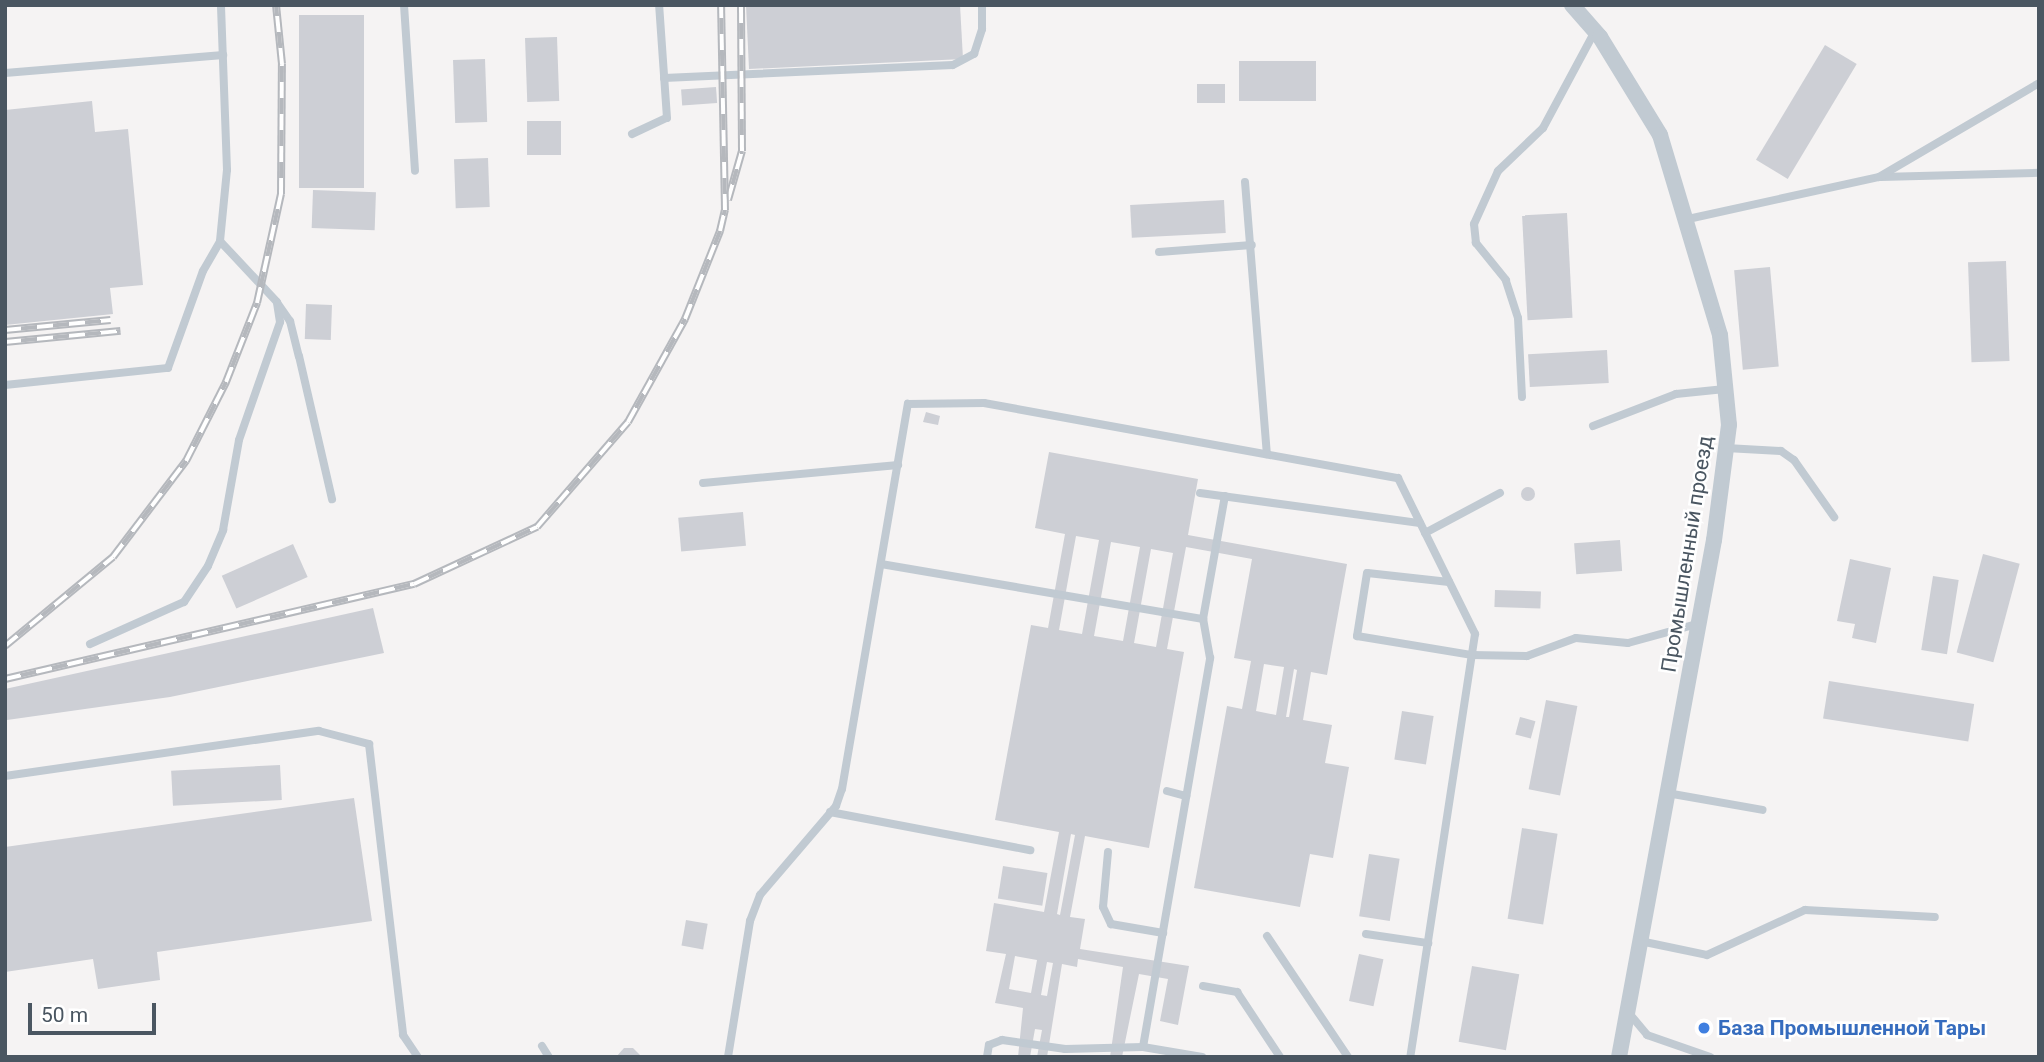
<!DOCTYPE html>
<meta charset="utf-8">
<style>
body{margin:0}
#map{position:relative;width:2044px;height:1062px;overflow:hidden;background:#f5f3f3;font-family:Roboto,sans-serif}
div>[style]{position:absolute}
.building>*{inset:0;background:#cdcfd5;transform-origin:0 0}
.round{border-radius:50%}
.service>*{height:8px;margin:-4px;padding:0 4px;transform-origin:4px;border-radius:4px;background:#c1cad2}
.minor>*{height:16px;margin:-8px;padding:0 8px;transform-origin:8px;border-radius:8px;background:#c1cad2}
.rail>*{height:8px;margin-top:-4px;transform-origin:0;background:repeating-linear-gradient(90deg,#fff 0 16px,#b5b8bd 0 32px);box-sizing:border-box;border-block:2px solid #b5b8bd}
.dots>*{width:19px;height:19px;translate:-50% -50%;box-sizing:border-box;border:4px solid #fff;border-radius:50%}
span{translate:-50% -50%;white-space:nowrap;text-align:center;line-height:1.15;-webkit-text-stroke:5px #fff;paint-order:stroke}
.street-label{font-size:21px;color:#4a5661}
.shop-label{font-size:21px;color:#366cbe;font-weight:700}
.left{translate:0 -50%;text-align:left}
.frame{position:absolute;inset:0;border:7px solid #4a5661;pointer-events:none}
.scale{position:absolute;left:28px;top:1003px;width:128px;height:32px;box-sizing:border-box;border:4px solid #4a5661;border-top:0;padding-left:9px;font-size:21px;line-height:24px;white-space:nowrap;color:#4a5661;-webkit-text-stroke:5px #fff;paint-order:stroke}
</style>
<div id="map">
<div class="building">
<div style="clip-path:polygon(746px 5px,960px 5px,963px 59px,749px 69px)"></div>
<div style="left:299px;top:15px;width:65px;height:173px"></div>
<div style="left:557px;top:37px;width:64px;height:32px;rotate:88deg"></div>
<div style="left:1825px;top:45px;width:37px;height:134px;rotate:31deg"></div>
<div style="left:485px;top:59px;width:63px;height:32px;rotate:88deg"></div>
<div style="left:1316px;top:61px;width:40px;height:77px;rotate:90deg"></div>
<div style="left:1197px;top:84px;width:28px;height:19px"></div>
<div style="left:716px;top:87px;width:16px;height:35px;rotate:86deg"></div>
<div style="clip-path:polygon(92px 101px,95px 132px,128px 129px,143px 285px,110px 288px,113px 314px,5px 325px,5px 110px)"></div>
<div style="left:527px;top:121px;width:34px;height:34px"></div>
<div style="left:488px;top:158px;width:49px;height:34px;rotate:88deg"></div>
<div style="left:313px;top:190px;width:63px;height:38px;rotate:2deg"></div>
<div style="left:1224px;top:200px;width:33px;height:94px;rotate:87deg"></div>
<div style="left:1567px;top:213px;width:105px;height:45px;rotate:87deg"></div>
<div style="left:2006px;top:261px;width:100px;height:38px;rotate:88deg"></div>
<div style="left:1770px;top:267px;width:100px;height:36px;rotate:85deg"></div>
<div style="left:306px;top:304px;width:26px;height:35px;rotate:2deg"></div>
<div style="left:1607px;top:350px;width:33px;height:79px;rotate:87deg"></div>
<div style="clip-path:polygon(926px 412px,940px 416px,938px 425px,923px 422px)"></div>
<div style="clip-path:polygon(evenodd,1049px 452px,1198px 479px,1188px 535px,1347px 564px,1327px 675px,1311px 672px,1303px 720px,1332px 725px,1325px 763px,1349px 767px,1333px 858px,1310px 854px,1300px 907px,1194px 888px,1227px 706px,1242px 709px,1251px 661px,1234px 658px,1252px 559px,1186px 547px,1167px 649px,1184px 652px,1149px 848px,1085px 836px,1070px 917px,1085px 919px,1080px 949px,1189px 966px,1178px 1025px,1160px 1021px,1168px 979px,1139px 974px,1122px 1057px,1110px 1057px,1123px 967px,1078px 959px,1077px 967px,1062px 964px,1047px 1057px,1037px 1057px,1042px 1030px,1035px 1029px,1030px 1057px,1018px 1057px,1023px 1008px,995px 1003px,1006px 954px,986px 951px,994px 903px,1044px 912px,1059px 832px,995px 820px,1031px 625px,1048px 628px,1065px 534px,1035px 528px,1049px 452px,1076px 536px,1099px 540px,1082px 634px,1059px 630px,1076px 536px,1049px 452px,1111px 542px,1140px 547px,1123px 641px,1094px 636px,1111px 542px,1049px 452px,1151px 549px,1173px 553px,1156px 647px,1134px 643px,1151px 549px,1049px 452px,1264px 664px,1284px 667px,1276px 715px,1256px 711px,1264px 664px,1049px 452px,1294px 669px,1297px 670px,1289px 717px,1286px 717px,1294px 669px,1049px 452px,1071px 834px,1075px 835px,1060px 915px,1057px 914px,1071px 834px,1049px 452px,1015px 956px,1037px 960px,1031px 993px,1009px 989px,1015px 956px,1049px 452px,1047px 962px,1053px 963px,1047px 996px,1041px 995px,1047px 962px)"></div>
<div class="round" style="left:1521px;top:487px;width:14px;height:14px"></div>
<div style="left:743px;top:512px;width:34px;height:65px;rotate:85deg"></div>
<div style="left:1620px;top:540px;width:31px;height:46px;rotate:86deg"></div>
<div style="left:293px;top:544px;width:36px;height:78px;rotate:66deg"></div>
<div style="left:1983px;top:554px;width:38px;height:102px;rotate:15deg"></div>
<div style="clip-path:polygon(1850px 559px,1891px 568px,1876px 643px,1852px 638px,1855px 624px,1837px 621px)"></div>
<div style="left:1933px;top:576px;width:26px;height:75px;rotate:9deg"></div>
<div style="left:1495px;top:590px;width:46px;height:17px;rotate:2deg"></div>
<div style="clip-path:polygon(373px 608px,384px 653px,170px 697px,7px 720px,5px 689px)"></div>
<div style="left:1829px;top:681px;width:147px;height:38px;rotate:9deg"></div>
<div style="left:1546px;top:700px;width:32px;height:91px;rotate:11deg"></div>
<div style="left:1402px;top:711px;width:32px;height:49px;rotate:9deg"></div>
<div style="left:1520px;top:717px;width:16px;height:18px;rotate:15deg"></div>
<div style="left:280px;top:765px;width:35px;height:109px;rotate:87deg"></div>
<div style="clip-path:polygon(354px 798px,372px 921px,157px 952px,160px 980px,98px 989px,93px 959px,5px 972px,5px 847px)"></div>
<div style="left:1522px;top:828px;width:36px;height:92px;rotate:9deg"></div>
<div style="left:1369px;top:854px;width:31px;height:63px;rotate:9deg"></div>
<div style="left:1003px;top:866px;width:45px;height:33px;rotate:9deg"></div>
<div style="left:686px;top:920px;width:22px;height:26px;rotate:10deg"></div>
<div style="left:1359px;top:954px;width:25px;height:48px;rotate:12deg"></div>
<div style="left:1472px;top:966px;width:48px;height:77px;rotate:10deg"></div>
<div style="clip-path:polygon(624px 1048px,633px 1048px,642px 1057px,616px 1057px)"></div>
</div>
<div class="service">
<div style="left:404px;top:5px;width:166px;rotate:86.2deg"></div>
<div style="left:5px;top:73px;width:219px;rotate:-4.7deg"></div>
<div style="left:664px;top:78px;width:289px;rotate:-2.6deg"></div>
<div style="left:953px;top:65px;width:24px;rotate:-28deg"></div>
<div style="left:974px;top:54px;width:26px;rotate:-72deg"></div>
<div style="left:982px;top:29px;width:24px;rotate:-90deg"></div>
<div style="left:632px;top:134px;width:38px;rotate:-25deg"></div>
<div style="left:667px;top:118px;width:113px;rotate:-94deg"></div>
<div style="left:1881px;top:177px;width:158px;rotate:-1.5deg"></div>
<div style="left:1245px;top:182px;width:273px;rotate:85.4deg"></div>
<div style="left:1688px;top:219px;width:196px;rotate:-12.4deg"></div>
<div style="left:1879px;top:177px;width:186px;rotate:-30.4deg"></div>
<div style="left:1159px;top:252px;width:93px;rotate:-4.3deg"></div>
<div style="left:278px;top:304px;width:21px;rotate:55deg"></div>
<div style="left:290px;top:321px;width:36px;rotate:76deg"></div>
<div style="left:299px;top:356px;width:147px;rotate:77deg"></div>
<div style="left:5px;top:385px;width:164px;rotate:-6deg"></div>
<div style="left:168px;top:368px;width:103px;rotate:-70.2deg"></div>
<div style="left:203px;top:271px;width:34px;rotate:-60deg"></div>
<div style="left:220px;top:241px;width:71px;rotate:-84.4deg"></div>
<div style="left:227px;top:170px;width:165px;rotate:-92.1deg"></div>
<div style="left:1522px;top:397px;width:79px;rotate:-92.9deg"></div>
<div style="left:1518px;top:318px;width:40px;rotate:-108deg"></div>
<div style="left:1506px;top:280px;width:48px;rotate:-129deg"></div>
<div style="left:1476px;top:243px;width:19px;rotate:-96deg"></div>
<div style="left:1474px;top:224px;width:58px;rotate:-65.6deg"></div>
<div style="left:1498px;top:171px;width:62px;rotate:-43.7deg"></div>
<div style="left:1543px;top:128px;width:110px;rotate:-61.8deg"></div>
<div style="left:1593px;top:426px;width:89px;rotate:-21.1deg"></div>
<div style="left:1676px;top:394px;width:49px;rotate:-5.8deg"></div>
<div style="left:1726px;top:448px;width:55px;rotate:3.1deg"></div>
<div style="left:1781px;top:451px;width:16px;rotate:35deg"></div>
<div style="left:1794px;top:460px;width:70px;rotate:54.9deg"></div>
<div style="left:703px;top:483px;width:196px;rotate:-5.3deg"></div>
<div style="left:1200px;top:493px;width:222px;rotate:7.8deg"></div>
<div style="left:1425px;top:533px;width:85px;rotate:-28.1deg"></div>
<div style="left:881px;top:564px;width:327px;rotate:9.7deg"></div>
<div style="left:1449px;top:582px;width:82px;rotate:-173.7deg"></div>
<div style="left:1367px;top:573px;width:64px;rotate:99deg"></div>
<div style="left:1357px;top:636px;width:117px;rotate:9.4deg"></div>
<div style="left:1472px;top:655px;width:55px;rotate:1deg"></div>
<div style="left:1527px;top:656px;width:52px;rotate:-20.2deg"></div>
<div style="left:1576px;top:638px;width:52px;rotate:5.5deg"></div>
<div style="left:1628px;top:643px;width:72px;rotate:-15.4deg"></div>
<div style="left:90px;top:644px;width:103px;rotate:-24.1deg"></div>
<div style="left:184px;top:602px;width:43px;rotate:-56.3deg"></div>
<div style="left:208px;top:566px;width:39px;rotate:-67deg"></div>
<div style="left:223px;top:530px;width:91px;rotate:-79.9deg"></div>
<div style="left:239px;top:440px;width:125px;rotate:-70.8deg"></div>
<div style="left:280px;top:322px;width:20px;rotate:-99deg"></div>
<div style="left:277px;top:302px;width:83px;rotate:-133.1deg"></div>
<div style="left:5px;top:776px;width:317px;rotate:-8.2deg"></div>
<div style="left:319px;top:731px;width:52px;rotate:14.6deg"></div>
<div style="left:369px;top:744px;width:293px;rotate:83.3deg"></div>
<div style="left:403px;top:1035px;width:27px;rotate:56deg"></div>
<div style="left:1167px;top:791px;width:20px;rotate:15deg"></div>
<div style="left:1667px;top:793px;width:97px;rotate:10deg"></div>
<div style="left:830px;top:812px;width:204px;rotate:10.8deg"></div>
<div style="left:1108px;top:852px;width:55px;rotate:95.2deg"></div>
<div style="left:1103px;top:907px;width:19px;rotate:65deg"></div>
<div style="left:1111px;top:924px;width:53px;rotate:9.8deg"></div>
<div style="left:1366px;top:934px;width:63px;rotate:8.3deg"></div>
<div style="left:1267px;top:936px;width:146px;rotate:56.2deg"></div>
<div style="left:1640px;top:941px;width:68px;rotate:11.8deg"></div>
<div style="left:1707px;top:955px;width:108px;rotate:-24.7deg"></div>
<div style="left:1805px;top:910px;width:130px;rotate:3.1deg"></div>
<div style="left:1203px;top:986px;width:35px;rotate:10deg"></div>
<div style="left:1237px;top:992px;width:78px;rotate:56.5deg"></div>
<div style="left:1628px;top:1012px;width:30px;rotate:50deg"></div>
<div style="left:1647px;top:1035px;width:67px;rotate:19.2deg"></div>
<div style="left:542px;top:1046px;width:13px;rotate:58deg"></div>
<div style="left:1143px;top:1047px;width:395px;rotate:-80.2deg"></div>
<div style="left:1210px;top:658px;width:40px;rotate:-100deg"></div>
<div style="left:1203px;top:619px;width:125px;rotate:-79.9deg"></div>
<div style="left:728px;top:1057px;width:138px;rotate:-80.8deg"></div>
<div style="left:750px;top:921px;width:28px;rotate:-69deg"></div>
<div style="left:760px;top:895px;width:117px;rotate:-49.5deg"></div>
<div style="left:836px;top:806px;width:18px;rotate:-71deg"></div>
<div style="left:842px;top:789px;width:391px;rotate:-80.3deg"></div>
<div style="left:908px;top:404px;width:76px;rotate:-0.8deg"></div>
<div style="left:984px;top:403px;width:421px;rotate:10.3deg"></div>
<div style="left:1398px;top:478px;width:174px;rotate:63.7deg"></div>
<div style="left:1475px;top:634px;width:428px;rotate:98.7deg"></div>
<div style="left:987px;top:1057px;width:12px;rotate:-81deg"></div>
<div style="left:989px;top:1045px;width:14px;rotate:-21deg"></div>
<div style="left:1002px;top:1040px;width:64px;rotate:8.1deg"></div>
<div style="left:1065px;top:1049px;width:78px;rotate:-1.5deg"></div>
<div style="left:1143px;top:1047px;width:60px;rotate:9.6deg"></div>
</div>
<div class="minor">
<div style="left:1572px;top:5px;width:43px;rotate:48.8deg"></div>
<div style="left:1600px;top:37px;width:115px;rotate:58.5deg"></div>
<div style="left:1660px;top:135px;width:209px;rotate:73.3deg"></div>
<div style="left:1720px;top:335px;width:90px;rotate:84.3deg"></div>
<div style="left:1729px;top:425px;width:116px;rotate:97.4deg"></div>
<div style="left:1714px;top:540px;width:526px;rotate:100.41deg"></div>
</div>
<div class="rail">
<div style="left:728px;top:200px;width:51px;rotate:-74.1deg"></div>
<div style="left:742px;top:151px;width:146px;rotate:-90.4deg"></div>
<div style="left:5px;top:330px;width:106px;rotate:-5.4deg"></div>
<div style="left:5px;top:342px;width:116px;rotate:-5.5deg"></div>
<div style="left:5px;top:646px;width:140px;rotate:-39.5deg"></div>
<div style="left:113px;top:557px;width:121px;rotate:-52.8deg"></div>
<div style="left:186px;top:461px;width:89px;rotate:-63.1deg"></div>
<div style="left:226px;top:382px;width:85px;rotate:-68.6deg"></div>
<div style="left:257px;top:303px;width:112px;rotate:-77.6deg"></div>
<div style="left:281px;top:194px;width:130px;rotate:-89.6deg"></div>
<div style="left:282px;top:64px;width:59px;rotate:-95.8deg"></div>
<div style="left:5px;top:679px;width:420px;rotate:-13.1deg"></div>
<div style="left:414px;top:584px;width:136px;rotate:-24.9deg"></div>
<div style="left:537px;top:527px;width:139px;rotate:-49.1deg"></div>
<div style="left:628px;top:422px;width:118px;rotate:-61deg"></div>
<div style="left:685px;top:319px;width:95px;rotate:-68.3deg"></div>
<div style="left:720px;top:231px;width:22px;rotate:-77deg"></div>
<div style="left:725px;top:210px;width:205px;rotate:-91.1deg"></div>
</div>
<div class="dots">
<div style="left:1704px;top:1028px;background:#3f7fe0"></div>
</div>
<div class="street-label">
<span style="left:1687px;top:554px;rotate:-81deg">Промышленный проезд</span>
</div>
<div class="shop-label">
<span class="left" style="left:1718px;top:1028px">База Промышленной Тары</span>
</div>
<div class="frame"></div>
<div class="scale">50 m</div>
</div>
